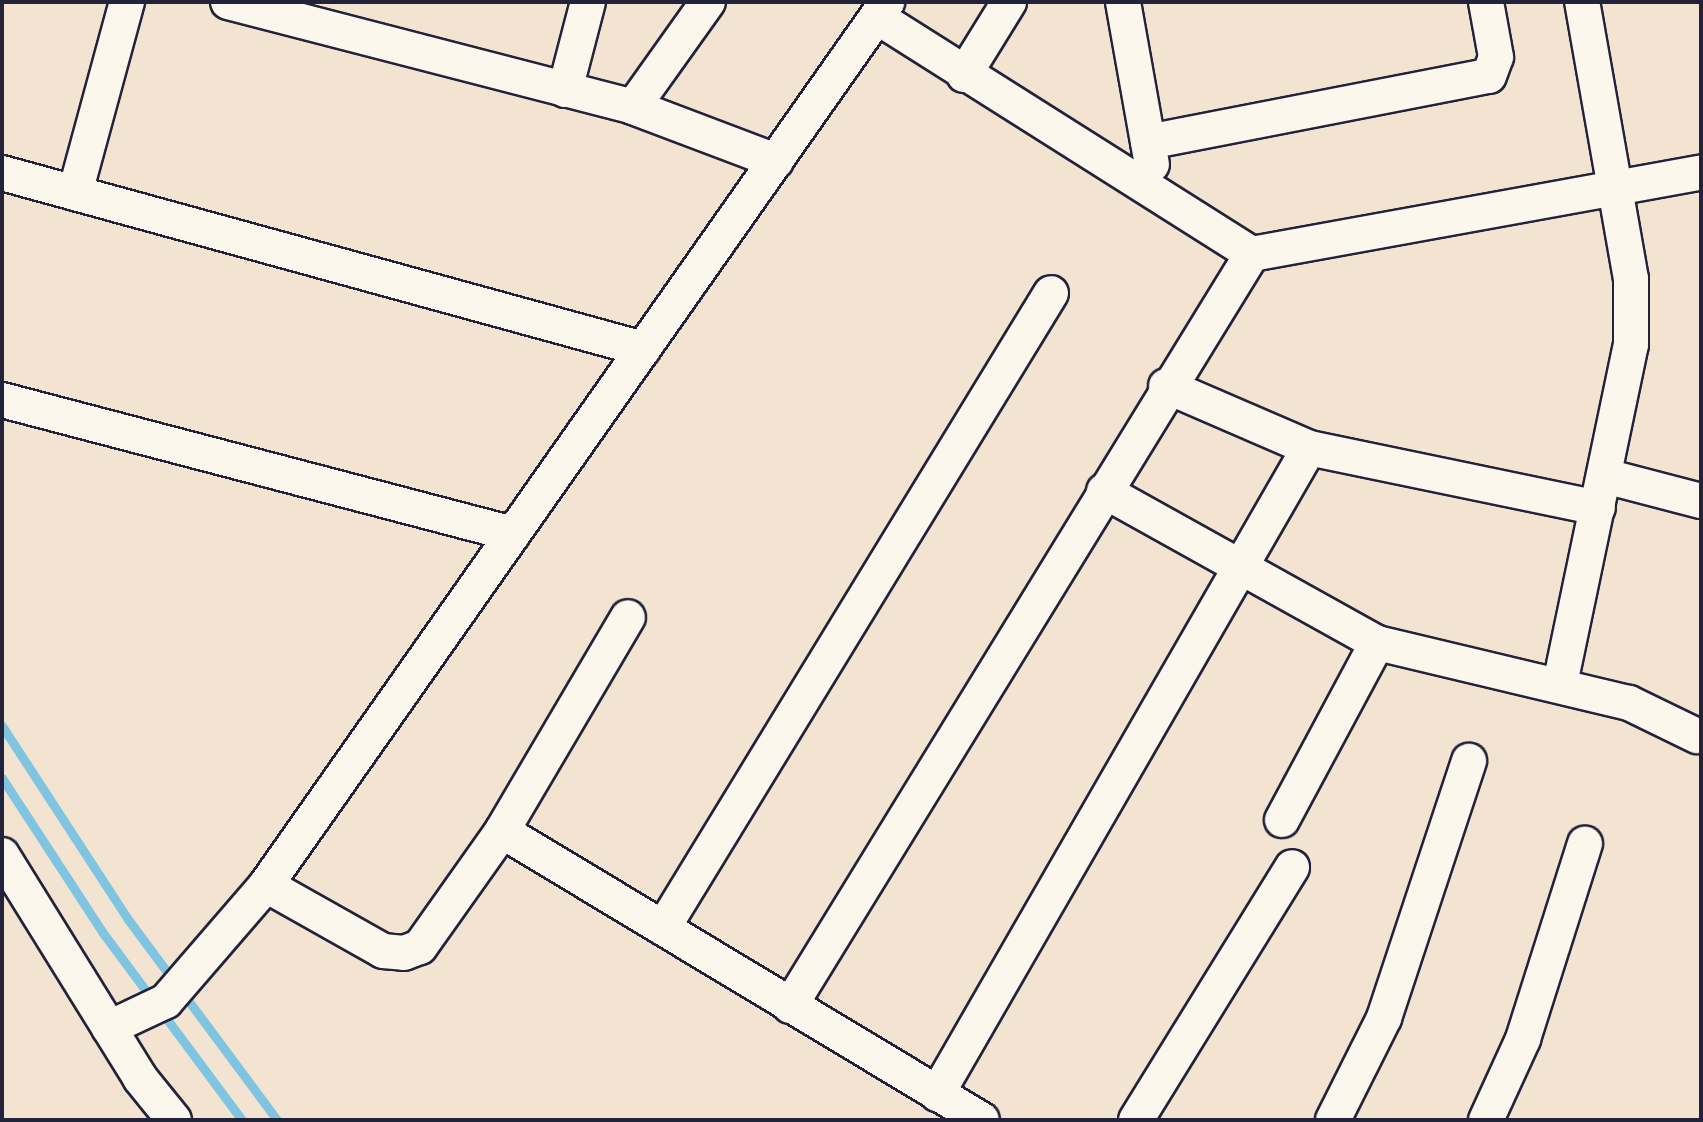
<!DOCTYPE html>
<style>
body{margin:0}
#map{position:relative;width:1703px;height:1122px;overflow:hidden;background:#f2e4d0;font-family:Caveat,sans-serif}
div>[style]{position:absolute}
.stream>*{height:9px;margin:-4.5px;padding:0 4.5px;transform-origin:4.5px;border-radius:4.5px;background:#7fc4e0}
.roads{filter:drop-shadow(2px 0 #22223b) drop-shadow(-2px 0 #22223b) drop-shadow(0 2px #22223b) drop-shadow(0 -2px #22223b)}
.minor>*{height:34px;margin:-17px;padding:0 17px;transform-origin:17px;border-radius:17px;background:#fbf7ec}
span{translate:-50% -50%;white-space:nowrap;text-align:center;line-height:1.15;-webkit-text-stroke:8px #fbf7ec;paint-order:stroke}
.frame{position:absolute;inset:0;border:4px solid #22223b;pointer-events:none}
</style>
<div id="map">
<div class="stream">
<div style="left:2px;top:726px;width:229px;rotate:56.9deg"></div>
<div style="left:127px;top:918px;width:252px;rotate:53.4deg"></div>
<div style="left:2px;top:778px;width:185px;rotate:56.9deg"></div>
<div style="left:103px;top:933px;width:233px;rotate:53.4deg"></div>
</div>
<div class="roads">
<div class="minor">
<div style="left:228px;top:2px;width:418px;rotate:14.5deg"></div>
<div style="left:633px;top:107px;width:153px;rotate:20.7deg"></div>
<div style="left:1123px;top:2px;width:165px;rotate:79.9deg"></div>
<div style="left:877px;top:17px;width:444px;rotate:32.3deg"></div>
<div style="left:1252px;top:254px;width:456px;rotate:-10.3deg"></div>
<div style="left:964px;top:75px;width:86px;rotate:-58.3deg"></div>
<div style="left:565px;top:90px;width:91px;rotate:-75.4deg"></div>
<div style="left:633px;top:107px;width:129px;rotate:-54.5deg"></div>
<div style="left:1148px;top:142px;width:347px;rotate:-11deg"></div>
<div style="left:1489px;top:76px;width:20px;rotate:-70deg"></div>
<div style="left:1496px;top:57px;width:56px;rotate:-100.3deg"></div>
<div style="left:2px;top:173px;width:665px;rotate:15.35deg"></div>
<div style="left:75px;top:193px;width:198px;rotate:-74.8deg"></div>
<div style="left:1166px;top:386px;width:156px;rotate:23.4deg"></div>
<div style="left:1309px;top:448px;width:295px;rotate:11.7deg"></div>
<div style="left:2px;top:400px;width:528px;rotate:14.69deg"></div>
<div style="left:1605px;top:476px;width:99px;rotate:14.6deg"></div>
<div style="left:1104px;top:491px;width:312px;rotate:29.1deg"></div>
<div style="left:1377px;top:643px;width:259px;rotate:13.4deg"></div>
<div style="left:1629px;top:703px;width:76px;rotate:25.9deg"></div>
<div style="left:1560px;top:684px;width:346px;rotate:-78.2deg"></div>
<div style="left:1631px;top:345px;width:66px;rotate:-90deg"></div>
<div style="left:1631px;top:279px;width:281px;rotate:-100deg"></div>
<div style="left:1282px;top:820px;width:201px;rotate:-61.8deg"></div>
<div style="left:502px;top:831px;width:560px;rotate:31.05deg"></div>
<div style="left:2px;top:855px;width:262px;rotate:58.2deg"></div>
<div style="left:140px;top:1078px;width:54px;rotate:51deg"></div>
<div style="left:266px;top:885px;width:134px;rotate:29.4deg"></div>
<div style="left:383px;top:951px;width:21px;rotate:5deg"></div>
<div style="left:404px;top:953px;width:17px;rotate:-21deg"></div>
<div style="left:420px;top:947px;width:142px;rotate:-54.7deg"></div>
<div style="left:502px;top:831px;width:248px;rotate:-59.5deg"></div>
<div style="left:663px;top:928px;width:744px;rotate:-58.57deg"></div>
<div style="left:790px;top:1006px;width:883px;rotate:-58.44deg"></div>
<div style="left:109px;top:1028px;width:63px;rotate:-25.3deg"></div>
<div style="left:166px;top:1001px;width:153px;rotate:-49.2deg"></div>
<div style="left:266px;top:885px;width:1080px;rotate:-54.88deg"></div>
<div style="left:937px;top:1094px;width:745px;rotate:-60.06deg"></div>
<div style="left:1136px;top:1120px;width:297px;rotate:-58.3deg"></div>
<div style="left:1333px;top:1120px;width:114px;rotate:-63.4deg"></div>
<div style="left:1384px;top:1018px;width:271px;rotate:-71.7deg"></div>
<div style="left:1486px;top:1120px;width:89px;rotate:-65.4deg"></div>
<div style="left:1523px;top:1039px;width:205px;rotate:-72.4deg"></div>
</div>
</div>
<div class="frame"></div>
</div>
